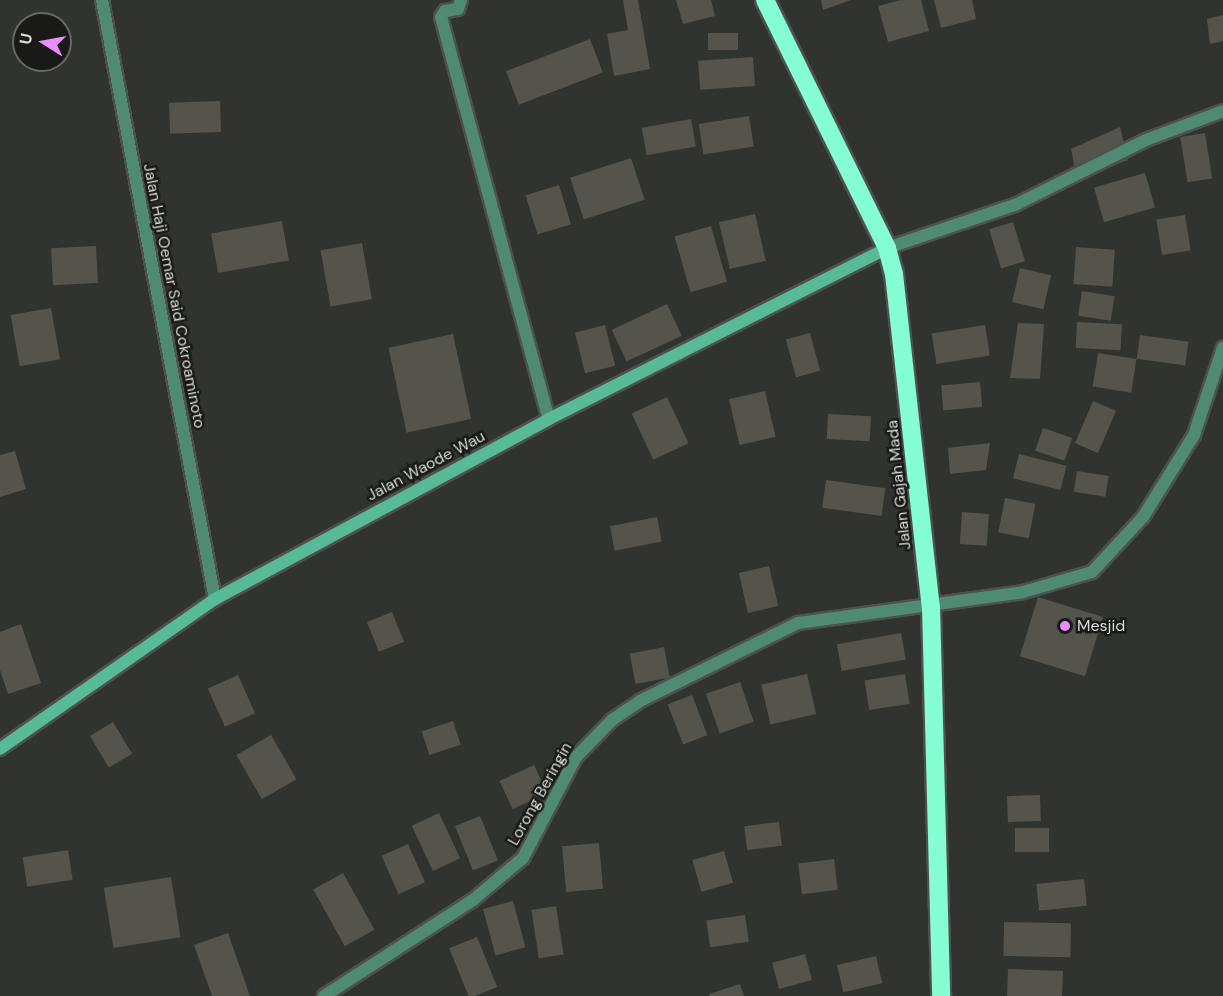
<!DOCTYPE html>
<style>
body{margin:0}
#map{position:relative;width:1223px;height:996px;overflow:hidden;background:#30332e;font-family:"DM Sans",sans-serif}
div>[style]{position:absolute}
.building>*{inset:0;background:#54534c;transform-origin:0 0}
.roads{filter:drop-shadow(2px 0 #4e514d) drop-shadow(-2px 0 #4e514d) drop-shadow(0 2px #4e514d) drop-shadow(0 -2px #4e514d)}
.street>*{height:12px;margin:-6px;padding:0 6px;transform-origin:6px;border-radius:6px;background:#4f8a74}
.secondary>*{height:12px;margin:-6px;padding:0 6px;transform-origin:6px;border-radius:6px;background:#57bb99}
.highway>*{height:18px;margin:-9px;padding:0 9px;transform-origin:9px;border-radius:9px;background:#85fed3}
.dots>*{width:16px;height:16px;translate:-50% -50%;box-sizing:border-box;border:3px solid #191a18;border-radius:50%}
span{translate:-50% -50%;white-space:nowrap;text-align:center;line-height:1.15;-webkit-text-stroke:5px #191a18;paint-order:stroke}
.street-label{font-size:16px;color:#d9dcd8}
.poi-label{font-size:16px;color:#d9dcd8}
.left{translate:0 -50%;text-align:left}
.north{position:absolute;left:12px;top:12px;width:60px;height:60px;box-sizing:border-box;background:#191a18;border:2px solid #666865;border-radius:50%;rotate:281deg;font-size:16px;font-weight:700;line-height:24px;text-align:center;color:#d9dcd8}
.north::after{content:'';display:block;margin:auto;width:21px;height:27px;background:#eb8dfc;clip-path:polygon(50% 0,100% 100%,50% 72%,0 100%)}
</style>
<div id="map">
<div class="building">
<div style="clip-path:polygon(623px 0,638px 0,650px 69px,614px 76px,607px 34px,628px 30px)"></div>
<div style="clip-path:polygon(676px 0,711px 0,715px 16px,683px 24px)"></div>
<div style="clip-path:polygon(821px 0,851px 0,823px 10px)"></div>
<div style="clip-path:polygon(901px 0,921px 0,929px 31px,888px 42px,878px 6px)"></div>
<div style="clip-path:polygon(934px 0,972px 0,976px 19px,941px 28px)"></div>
<div style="clip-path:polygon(1223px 15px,1223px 41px,1210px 44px,1207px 19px)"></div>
<div style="left:708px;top:33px;width:30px;height:17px"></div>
<div style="left:590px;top:39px;width:36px;height:90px;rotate:69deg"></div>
<div style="left:753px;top:57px;width:29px;height:55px;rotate:86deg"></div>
<div style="left:220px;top:101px;width:31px;height:51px;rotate:88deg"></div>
<div style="left:749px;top:116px;width:31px;height:51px;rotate:81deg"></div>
<div style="left:691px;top:119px;width:28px;height:50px;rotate:80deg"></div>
<div style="clip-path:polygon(1120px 127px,1128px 160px,1077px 179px,1071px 149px)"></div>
<div style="left:1205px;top:133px;width:46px;height:25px;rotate:81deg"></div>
<div style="left:631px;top:158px;width:44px;height:64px;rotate:72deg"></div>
<div style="left:1145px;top:173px;width:36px;height:53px;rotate:74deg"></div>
<div style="left:559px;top:185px;width:41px;height:35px;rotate:73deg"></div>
<div style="left:755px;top:214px;width:48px;height:37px;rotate:77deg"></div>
<div style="left:1185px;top:215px;width:36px;height:29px;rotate:81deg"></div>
<div style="left:282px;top:221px;width:40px;height:72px;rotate:80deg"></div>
<div style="left:1013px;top:222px;width:41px;height:25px;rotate:73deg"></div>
<div style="left:711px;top:226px;width:58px;height:38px;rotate:74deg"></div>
<div style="left:362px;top:243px;width:57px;height:42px;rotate:80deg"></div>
<div style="left:96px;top:246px;width:37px;height:45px;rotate:87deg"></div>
<div style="left:1076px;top:247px;width:39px;height:37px;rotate:4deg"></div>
<div style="left:1020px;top:268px;width:32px;height:35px;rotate:13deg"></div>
<div style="left:1082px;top:291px;width:33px;height:25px;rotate:9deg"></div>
<div style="left:667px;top:304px;width:35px;height:61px;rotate:65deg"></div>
<div style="left:51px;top:308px;width:52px;height:41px;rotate:80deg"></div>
<div style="left:1077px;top:322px;width:45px;height:26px;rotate:3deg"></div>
<div style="clip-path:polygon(1018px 323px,1044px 324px,1040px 379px,1010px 378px)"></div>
<div style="left:605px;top:325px;width:42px;height:31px;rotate:76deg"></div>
<div style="left:985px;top:325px;width:31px;height:54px;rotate:81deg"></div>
<div style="left:810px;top:333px;width:39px;height:25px;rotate:75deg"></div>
<div style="left:453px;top:334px;width:87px;height:66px;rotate:78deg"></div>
<div style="left:1140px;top:335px;width:49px;height:24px;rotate:8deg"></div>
<div style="left:1098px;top:353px;width:39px;height:34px;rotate:9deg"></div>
<div style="left:980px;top:382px;width:25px;height:39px;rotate:85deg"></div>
<div style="left:765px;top:391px;width:47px;height:37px;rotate:77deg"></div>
<div style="left:667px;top:397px;width:51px;height:39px;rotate:65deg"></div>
<div style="left:1093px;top:401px;width:25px;height:46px;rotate:23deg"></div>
<div style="left:828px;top:414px;width:43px;height:25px;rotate:3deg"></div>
<div style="left:1043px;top:428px;width:31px;height:24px;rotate:19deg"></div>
<div style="clip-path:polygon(990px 443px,986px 470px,950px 474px,948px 448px)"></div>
<div style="clip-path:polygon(15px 451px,26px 489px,0 497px,0 455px)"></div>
<div style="left:1019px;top:454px;width:49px;height:25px;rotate:14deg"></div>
<div style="left:1077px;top:471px;width:32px;height:21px;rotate:9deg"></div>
<div style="left:826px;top:480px;width:60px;height:28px;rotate:8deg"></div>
<div style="left:1005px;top:498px;width:31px;height:35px;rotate:11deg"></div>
<div style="left:962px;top:512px;width:27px;height:32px;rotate:4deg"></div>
<div style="left:657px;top:517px;width:25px;height:48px;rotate:79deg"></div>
<div style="left:769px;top:566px;width:41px;height:31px;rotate:77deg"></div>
<div style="left:1038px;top:597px;width:68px;height:62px;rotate:17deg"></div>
<div style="left:392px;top:612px;width:32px;height:27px;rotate:68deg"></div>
<div style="clip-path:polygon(21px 624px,41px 683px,8px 694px,0 670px,0 632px)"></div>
<div style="left:901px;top:633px;width:27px;height:65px;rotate:80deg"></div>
<div style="left:664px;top:647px;width:31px;height:35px;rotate:79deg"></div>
<div style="left:807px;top:674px;width:41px;height:47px;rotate:77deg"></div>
<div style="left:905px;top:674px;width:30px;height:41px;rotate:81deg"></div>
<div style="left:238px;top:675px;width:42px;height:33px;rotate:66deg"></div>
<div style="left:740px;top:682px;width:42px;height:36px;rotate:71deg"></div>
<div style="left:692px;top:695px;width:43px;height:26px;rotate:69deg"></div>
<div style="left:453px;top:721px;width:25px;height:33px;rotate:72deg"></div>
<div style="left:113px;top:722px;width:37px;height:27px;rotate:59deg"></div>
<div style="left:271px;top:735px;width:51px;height:40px;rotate:60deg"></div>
<div style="left:534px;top:765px;width:31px;height:38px;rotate:65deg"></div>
<div style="left:1040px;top:795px;width:26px;height:33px;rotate:88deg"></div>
<div style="left:439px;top:813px;width:50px;height:30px;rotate:65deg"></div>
<div style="left:480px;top:816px;width:48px;height:27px;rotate:68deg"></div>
<div style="left:779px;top:822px;width:24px;height:35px;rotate:83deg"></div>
<div style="left:1049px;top:828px;width:24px;height:34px;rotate:90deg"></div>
<div style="left:599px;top:843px;width:46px;height:37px;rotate:85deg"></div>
<div style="left:408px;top:844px;width:42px;height:29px;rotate:66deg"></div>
<div style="left:68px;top:850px;width:30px;height:46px;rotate:81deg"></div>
<div style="left:724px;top:851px;width:33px;height:33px;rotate:74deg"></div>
<div style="left:834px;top:859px;width:31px;height:36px;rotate:83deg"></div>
<div style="left:343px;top:873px;width:65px;height:34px;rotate:61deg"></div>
<div style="left:171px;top:877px;width:61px;height:68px;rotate:81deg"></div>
<div style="left:1084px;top:879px;width:27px;height:48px;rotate:84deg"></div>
<div style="left:513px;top:901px;width:48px;height:31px;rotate:75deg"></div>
<div style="left:556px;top:906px;width:49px;height:25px;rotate:81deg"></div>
<div style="left:745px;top:915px;width:27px;height:39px;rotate:82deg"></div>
<div style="left:1004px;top:922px;width:67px;height:34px;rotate:1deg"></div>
<div style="clip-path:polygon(228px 933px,250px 996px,212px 996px,194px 945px)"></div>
<div style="left:477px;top:937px;width:54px;height:30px;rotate:68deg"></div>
<div style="left:805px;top:954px;width:27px;height:34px;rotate:75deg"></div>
<div style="left:876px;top:956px;width:28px;height:40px;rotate:77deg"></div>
<div style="left:1008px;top:969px;width:55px;height:27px;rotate:2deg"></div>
<div style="clip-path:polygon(740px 984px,744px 996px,710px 996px,709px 994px)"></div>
</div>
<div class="roads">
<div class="street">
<div style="left:102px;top:0;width:610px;rotate:79.32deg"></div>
<div style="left:461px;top:0;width:9px;rotate:108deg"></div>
<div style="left:458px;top:9px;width:13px;rotate:171deg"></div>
<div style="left:445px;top:11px;width:7px;rotate:124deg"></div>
<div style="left:441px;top:17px;width:416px;rotate:75deg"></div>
<div style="left:887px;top:248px;width:135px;rotate:-18.6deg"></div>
<div style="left:1015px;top:205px;width:146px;rotate:-26.4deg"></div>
<div style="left:1146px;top:140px;width:82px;rotate:-20.6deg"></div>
<div style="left:324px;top:996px;width:177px;rotate:-32.8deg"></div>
<div style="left:473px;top:900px;width:65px;rotate:-40deg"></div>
<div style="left:523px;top:858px;width:114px;rotate:-62.3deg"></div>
<div style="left:576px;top:757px;width:52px;rotate:-45.8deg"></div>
<div style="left:612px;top:720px;width:34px;rotate:-34deg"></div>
<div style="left:640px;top:701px;width:176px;rotate:-26.3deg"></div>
<div style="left:798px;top:623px;width:227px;rotate:-7.8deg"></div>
<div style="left:1023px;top:592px;width:72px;rotate:-16.2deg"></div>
<div style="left:1092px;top:572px;width:75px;rotate:-47.2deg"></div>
<div style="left:1143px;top:517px;width:97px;rotate:-58.1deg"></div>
<div style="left:1194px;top:435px;width:92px;rotate:-71.6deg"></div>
</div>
<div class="secondary">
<div style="left:0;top:749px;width:262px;rotate:-34.9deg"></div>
<div style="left:215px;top:599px;width:379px;rotate:-28.3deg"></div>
<div style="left:549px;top:419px;width:379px;rotate:-26.8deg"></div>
</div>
<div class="highway">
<div style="left:765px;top:0;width:276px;rotate:63.8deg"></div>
<div style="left:887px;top:248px;width:27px;rotate:75deg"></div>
<div style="left:894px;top:274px;width:335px;rotate:83.7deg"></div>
<div style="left:931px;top:607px;width:389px;rotate:88.5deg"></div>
</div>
</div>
<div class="dots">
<div style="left:1065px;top:626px;background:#eb8dfc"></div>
</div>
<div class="street-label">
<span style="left:174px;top:296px;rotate:79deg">Jalan Haji Oemar Said Cokroaminoto</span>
<span style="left:426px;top:466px;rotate:-28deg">Jalan Waode Wau</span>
<span style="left:899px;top:485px;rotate:-96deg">Jalan Gajah Mada</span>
<span style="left:540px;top:794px;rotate:-61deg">Lorong Beringin</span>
</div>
<div class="poi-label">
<span class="left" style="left:1077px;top:626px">Mesjid</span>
</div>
<div class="north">U</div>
</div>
